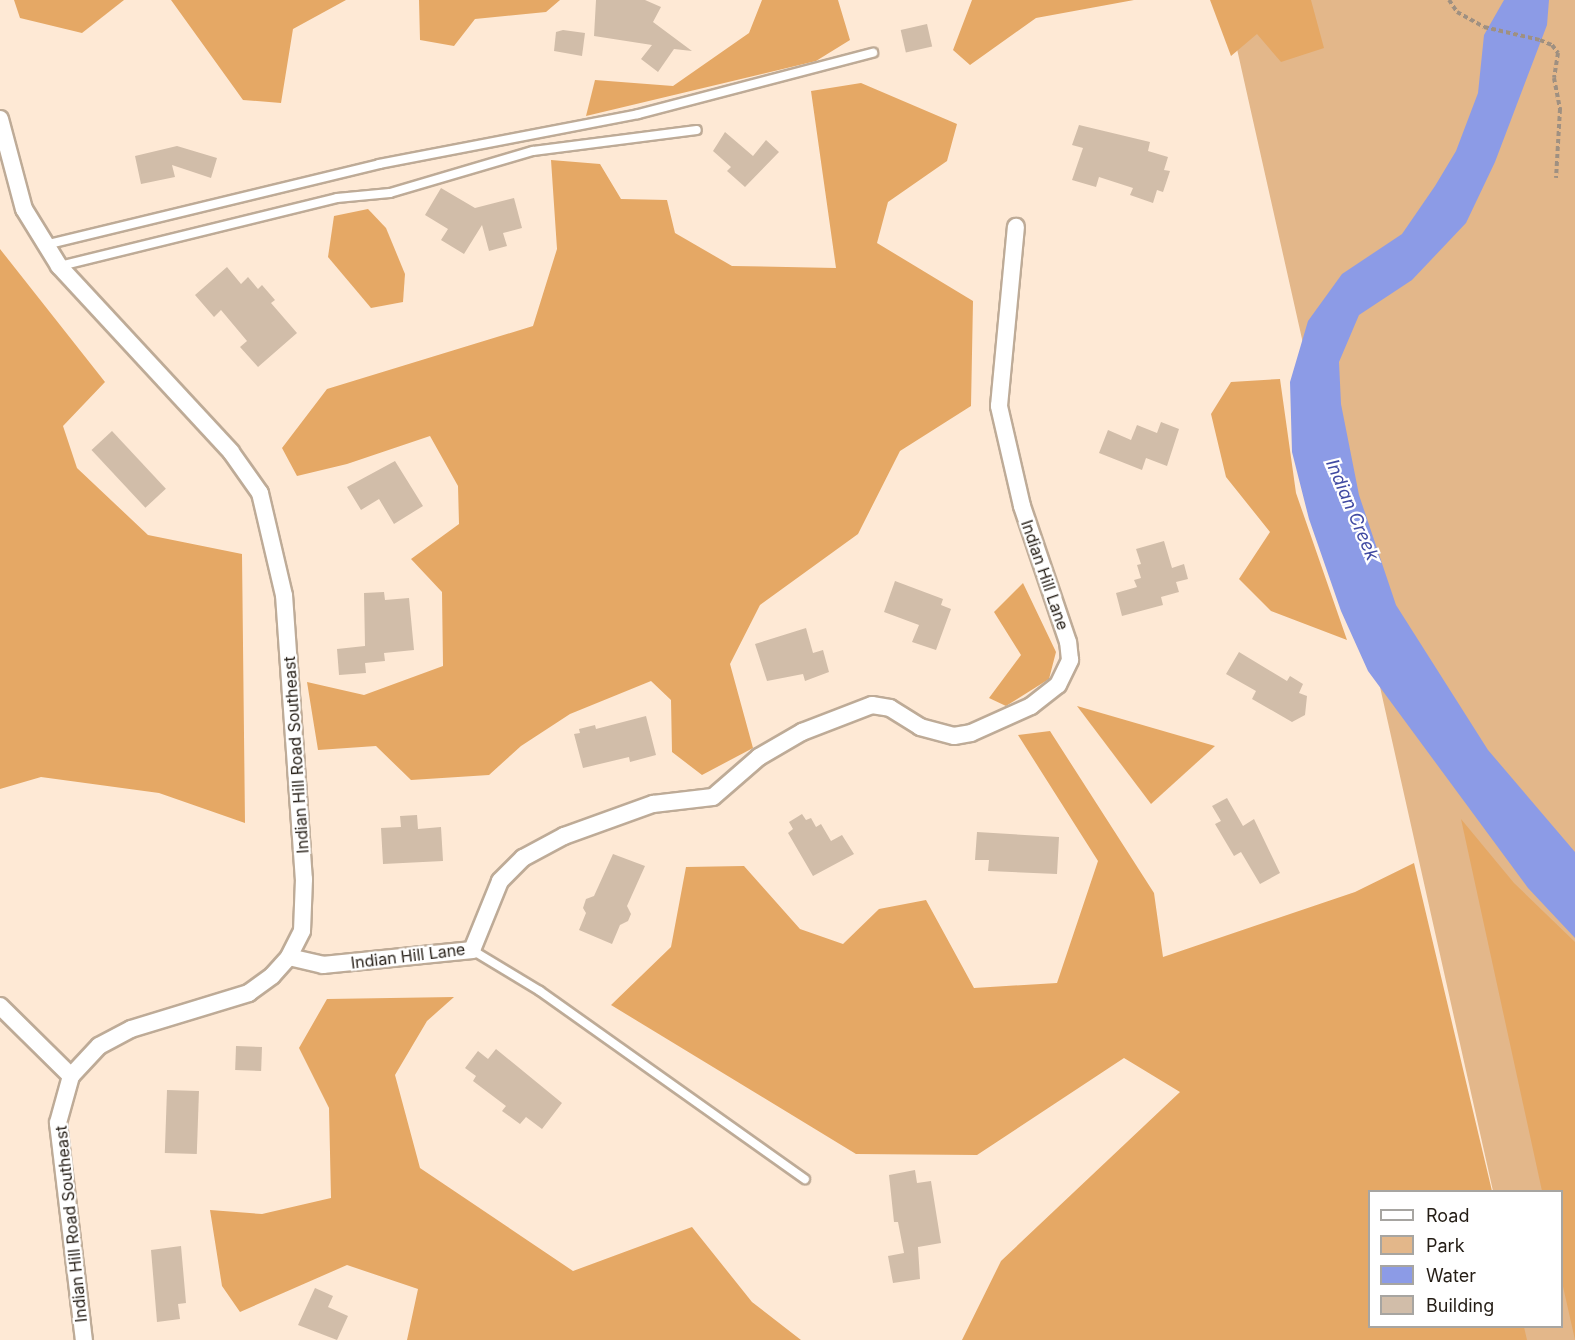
<!DOCTYPE html>
<style>
body{margin:0}
#map{position:relative;width:1575px;height:1340px;overflow:hidden;background:#fee9d5;font-family:Inter,sans-serif}
div>[style]{position:absolute}
.green>*{inset:0;background:#e3b78a}
.forest>*{inset:0;background:#e5a865}
.water>*{inset:0;background:#8c9be6}
.building>*{inset:0;background:#d1bda9;transform-origin:0 0}
.path>*{height:4px;margin-top:-2px;transform-origin:0;background:repeating-linear-gradient(90deg,#9f9081 0 4.5px,transparent 0 7.5px)}
.roads{filter:drop-shadow(2px 0 #beab97) drop-shadow(-2px 0 #beab97) drop-shadow(0 2px #beab97) drop-shadow(0 -2px #beab97)}
.service>*{height:8px;margin:-4px;padding:0 4px;transform-origin:4px;border-radius:4px;background:#fff}
.minor>*{height:16px;margin:-8px;padding:0 8px;transform-origin:8px;border-radius:8px;background:#fff}
span{translate:-50% -50%;white-space:nowrap;text-align:center;line-height:1.15;-webkit-text-stroke:4.5px #fff;paint-order:stroke}
.street-label{font-size:16px;color:#241d15}
.water-label{font-size:18px;color:#404aa2;font-style:italic}
.legend{position:absolute;left:1368px;top:1190px;width:195px;height:138px;box-sizing:border-box;background:#fff;border:2px solid #a7a5a1;margin:0;padding:8px 10px;list-style:none;font-size:18px;color:#241d15}
.legend li{display:flex;align-items:center;gap:12px;height:30px}
.legend b{width:30px;border:2px solid #a7a5a1}
</style>
<div id="map">
<div class="green">
<div style="clip-path:polygon(1226px 0,1575px 0,1575px 1340px,1526px 1340px,1523px 1327px,1562px 1326px,1562px 1192px,1493px 1191px)"></div>
</div>
<div class="forest">
<div style="clip-path:polygon(14px 0,124px 0,82px 33px,20px 18px)"></div>
<div style="clip-path:polygon(171px 0,346px 0,293px 29px,281px 103px,243px 100px)"></div>
<div style="clip-path:polygon(419px 0,560px 0,546px 12px,475px 19px,454px 46px,420px 40px)"></div>
<div style="clip-path:polygon(762px 0,838px 0,850px 40px,816px 61px,586px 116px,595px 80px,673px 86px,749px 33px)"></div>
<div style="clip-path:polygon(972px 0,1134px 0,1036px 18px,970px 65px,953px 50px)"></div>
<div style="clip-path:polygon(1210px 0,1311px 0,1324px 48px,1281px 62px,1257px 34px,1231px 56px)"></div>
<div style="clip-path:polygon(861px 83px,957px 124px,947px 161px,888px 202px,877px 243px,973px 301px,971px 406px,900px 451px,858px 534px,760px 605px,730px 664px,753px 748px,702px 775px,672px 752px,671px 700px,651px 681px,570px 714px,521px 746px,489px 775px,411px 780px,376px 746px,318px 750px,307px 682px,364px 695px,443px 666px,442px 592px,411px 559px,459px 524px,458px 486px,430px 436px,347px 464px,297px 476px,282px 448px,327px 389px,533px 326px,557px 249px,551px 160px,600px 164px,621px 199px,667px 200px,675px 233px,732px 266px,836px 268px,811px 91px)"></div>
<div style="clip-path:polygon(368px 209px,386px 228px,405px 274px,403px 302px,371px 308px,328px 257px,334px 216px)"></div>
<div style="clip-path:polygon(0 249px,105px 382px,63px 426px,77px 468px,148px 535px,242px 554px,245px 823px,159px 793px,41px 777px,0 789px)"></div>
<div style="clip-path:polygon(1280px 379px,1296px 493px,1347px 640px,1271px 611px,1239px 579px,1270px 532px,1226px 477px,1211px 414px,1231px 382px)"></div>
<div style="clip-path:polygon(1023px 583px,1056px 652px,1049px 679px,1006px 706px,989px 698px,1021px 655px,994px 612px)"></div>
<div style="clip-path:polygon(1077px 706px,1215px 746px,1151px 804px)"></div>
<div style="clip-path:polygon(1050px 731px,1154px 893px,1163px 957px,1355px 892px,1414px 863px,1492px 1191px,1370px 1192px,1370px 1326px,1524px 1327px,1527px 1340px,962px 1340px,1001px 1261px,1180px 1092px,1124px 1058px,977px 1155px,856px 1154px,611px 1005px,671px 947px,686px 867px,744px 866px,800px 929px,843px 944px,879px 909px,926px 900px,974px 988px,1057px 983px,1098px 861px,1018px 735px)"></div>
<div style="clip-path:polygon(1461px 819px,1514px 883px,1575px 942px,1575px 1340px,1562px 1282px,1562px 1192px,1542px 1191px)"></div>
<div style="clip-path:polygon(454px 997px,427px 1021px,395px 1075px,420px 1168px,573px 1271px,692px 1227px,752px 1302px,801px 1340px,407px 1340px,418px 1289px,347px 1265px,240px 1312px,222px 1286px,210px 1210px,262px 1214px,331px 1198px,329px 1108px,299px 1048px,327px 999px)"></div>
</div>
<div class="water">
<div style="clip-path:polygon(1504px 0,1549px 0,1547px 25px,1495px 162px,1466px 223px,1412px 280px,1359px 315px,1339px 362px,1341px 404px,1359px 495px,1396px 605px,1488px 750px,1575px 852px,1575px 938px,1528px 888px,1368px 671px,1341px 611px,1309px 519px,1292px 452px,1290px 382px,1308px 321px,1342px 274px,1402px 234px,1435px 186px,1456px 151px,1478px 93px,1484px 35px)"></div>
</div>
<div class="building">
<div style="clip-path:polygon(596px 0,645px 0,661px 7px,653px 22px,692px 51px,674px 49px,658px 72px,641px 59px,652px 45px,594px 36px)"></div>
<div style="left:927px;top:24px;width:23px;height:27px;rotate:77deg"></div>
<div style="clip-path:polygon(563px 30px,585px 33px,582px 56px,554px 51px,556px 32px)"></div>
<div style="clip-path:polygon(1079px 125px,1150px 142px,1148px 151px,1168px 157px,1164px 170px,1170px 171px,1163px 192px,1157px 190px,1153px 203px,1130px 195px,1133px 188px,1099px 177px,1096px 187px,1072px 180px,1083px 148px,1072px 145px)"></div>
<div style="clip-path:polygon(725px 132px,753px 156px,766px 140px,779px 152px,745px 187px,727px 171px,731px 167px,713px 151px)"></div>
<div style="clip-path:polygon(177px 146px,217px 158px,211px 178px,172px 165px,175px 177px,141px 184px,135px 156px)"></div>
<div style="clip-path:polygon(441px 188px,475px 208px,514px 198px,522px 228px,503px 233px,507px 246px,489px 251px,482px 225px,464px 254px,441px 240px,448px 229px,425px 215px)"></div>
<div style="clip-path:polygon(227px 267px,241px 284px,248px 277px,258px 289px,262px 285px,275px 300px,271px 303px,297px 333px,258px 367px,240px 347px,247px 341px,221px 310px,214px 317px,195px 295px)"></div>
<div style="clip-path:polygon(1161px 422px,1179px 429px,1167px 466px,1146px 458px,1142px 470px,1099px 453px,1108px 430px,1131px 440px,1137px 425px,1157px 433px)"></div>
<div style="left:112px;top:431px;width:79px;height:28px;rotate:47deg"></div>
<div style="clip-path:polygon(395px 461px,423px 506px,394px 524px,379px 499px,361px 510px,347px 487px)"></div>
<div style="clip-path:polygon(1164px 541px,1172px 568px,1184px 564px,1188px 579px,1176px 582px,1179px 592px,1161px 597px,1163px 605px,1122px 616px,1116px 593px,1137px 587px,1134px 580px,1141px 578px,1137px 565px,1141px 564px,1136px 549px)"></div>
<div style="clip-path:polygon(895px 581px,943px 599px,941px 605px,951px 609px,936px 650px,912px 642px,919px 625px,884px 612px)"></div>
<div style="clip-path:polygon(384px 592px,385px 600px,409px 598px,414px 650px,384px 653px,385px 661px,365px 663px,366px 673px,339px 675px,337px 649px,365px 646px,364px 593px)"></div>
<div style="clip-path:polygon(806px 628px,813px 653px,823px 650px,829px 672px,805px 681px,803px 674px,767px 681px,755px 644px)"></div>
<div style="clip-path:polygon(1239px 652px,1287px 681px,1290px 676px,1303px 684px,1299px 693px,1307px 696px,1305px 715px,1292px 722px,1252px 699px,1256px 691px,1226px 674px)"></div>
<div style="clip-path:polygon(646px 716px,656px 755px,630px 762px,629px 757px,583px 768px,574px 734px,580px 733px,579px 729px,595px 725px,596px 729px)"></div>
<div style="clip-path:polygon(1227px 798px,1243px 826px,1254px 819px,1280px 873px,1260px 884px,1241px 852px,1234px 856px,1215px 824px,1221px 821px,1212px 806px)"></div>
<div style="clip-path:polygon(802px 814px,806px 820px,811px 818px,816px 827px,821px 824px,831px 841px,842px 835px,854px 854px,813px 876px,788px 833px,793px 829px,789px 822px)"></div>
<div style="clip-path:polygon(417px 815px,418px 829px,441px 827px,443px 861px,383px 864px,381px 828px,401px 827px,400px 816px)"></div>
<div style="clip-path:polygon(977px 832px,1059px 837px,1057px 874px,988px 871px,989px 860px,975px 860px)"></div>
<div style="clip-path:polygon(613px 854px,645px 866px,627px 906px,631px 914px,628px 921px,620px 925px,612px 944px,579px 930px,586px 913px,583px 908px,586px 899px,594px 896px)"></div>
<div style="left:236px;top:1046px;width:26px;height:24px;rotate:2deg"></div>
<div style="clip-path:polygon(496px 1049px,562px 1103px,542px 1129px,526px 1117px,520px 1124px,502px 1111px,506px 1106px,473px 1081px,476px 1076px,465px 1068px,478px 1051px,488px 1059px)"></div>
<div style="left:167px;top:1090px;width:32px;height:63px;rotate:2deg"></div>
<div style="clip-path:polygon(915px 1170px,917px 1183px,931px 1181px,941px 1243px,918px 1247px,920px 1279px,893px 1283px,888px 1256px,904px 1253px,898px 1222px,894px 1222px,889px 1175px)"></div>
<div style="clip-path:polygon(181px 1246px,186px 1303px,178px 1304px,180px 1319px,157px 1322px,151px 1250px)"></div>
<div style="clip-path:polygon(315px 1288px,333px 1296px,328px 1307px,348px 1316px,337px 1340px,298px 1325px)"></div>
</div>
<div class="path">
<div style="left:1449px;top:0;width:14px;rotate:56deg"></div>
<div style="left:1457px;top:12px;width:31px;rotate:29deg"></div>
<div style="left:1484px;top:27px;width:57px;rotate:13.1deg"></div>
<div style="left:1540px;top:40px;width:13px;rotate:23deg"></div>
<div style="left:1552px;top:45px;width:10px;rotate:53deg"></div>
<div style="left:1558px;top:53px;width:25px;rotate:99deg"></div>
<div style="left:1554px;top:78px;width:32px;rotate:79deg"></div>
<div style="left:1560px;top:109px;width:69px;rotate:93.3deg"></div>
</div>
<div class="roads">
<div class="service">
<div style="left:45px;top:245px;width:344px;rotate:-13.6deg"></div>
<div style="left:379px;top:164px;width:264px;rotate:-10.9deg"></div>
<div style="left:638px;top:114px;width:243px;rotate:-14.6deg"></div>
<div style="left:60px;top:266px;width:285px;rotate:-13.8deg"></div>
<div style="left:337px;top:198px;width:53px;rotate:-5.4deg"></div>
<div style="left:390px;top:193px;width:149px;rotate:-16.4deg"></div>
<div style="left:533px;top:151px;width:165px;rotate:-7.3deg"></div>
<div style="left:472px;top:950px;width:79px;rotate:31.1deg"></div>
<div style="left:540px;top:991px;width:325px;rotate:35.4deg"></div>
</div>
<div class="minor">
<div style="left:0;top:119px;width:93px;rotate:75.1deg"></div>
<div style="left:24px;top:209px;width:67px;rotate:58.4deg"></div>
<div style="left:59px;top:266px;width:253px;rotate:47.2deg"></div>
<div style="left:231px;top:452px;width:50px;rotate:54.7deg"></div>
<div style="left:260px;top:493px;width:105px;rotate:76.8deg"></div>
<div style="left:284px;top:595px;width:285px;rotate:86deg"></div>
<div style="left:304px;top:879px;width:52px;rotate:92.2deg"></div>
<div style="left:302px;top:931px;width:29px;rotate:117deg"></div>
<div style="left:289px;top:957px;width:25px;rotate:132deg"></div>
<div style="left:272px;top:976px;width:29px;rotate:144deg"></div>
<div style="left:249px;top:993px;width:123px;rotate:163deg"></div>
<div style="left:131px;top:1029px;width:36px;rotate:152deg"></div>
<div style="left:99px;top:1046px;width:41px;rotate:133deg"></div>
<div style="left:71px;top:1076px;width:49px;rotate:105.5deg"></div>
<div style="left:58px;top:1123px;width:219px;rotate:83.2deg"></div>
<div style="left:289px;top:957px;width:35px;rotate:13deg"></div>
<div style="left:323px;top:965px;width:150px;rotate:-5.7deg"></div>
<div style="left:472px;top:950px;width:74px;rotate:-67.9deg"></div>
<div style="left:500px;top:881px;width:33px;rotate:-45deg"></div>
<div style="left:523px;top:858px;width:47px;rotate:-28.2deg"></div>
<div style="left:564px;top:836px;width:95px;rotate:-19.8deg"></div>
<div style="left:653px;top:804px;width:60px;rotate:-6.7deg"></div>
<div style="left:713px;top:797px;width:61px;rotate:-41deg"></div>
<div style="left:759px;top:757px;width:50px;rotate:-30.2deg"></div>
<div style="left:802px;top:732px;width:75px;rotate:-21.1deg"></div>
<div style="left:872px;top:705px;width:18px;rotate:9deg"></div>
<div style="left:890px;top:708px;width:36px;rotate:32deg"></div>
<div style="left:920px;top:727px;width:35px;rotate:15deg"></div>
<div style="left:954px;top:736px;width:17px;rotate:-10deg"></div>
<div style="left:971px;top:733px;width:66px;rotate:-24.2deg"></div>
<div style="left:1031px;top:706px;width:34px;rotate:-38deg"></div>
<div style="left:1058px;top:685px;width:28px;rotate:-64deg"></div>
<div style="left:1070px;top:660px;width:18px;rotate:-96deg"></div>
<div style="left:1068px;top:642px;width:144px;rotate:-108.7deg"></div>
<div style="left:1022px;top:506px;width:103px;rotate:-103deg"></div>
<div style="left:999px;top:406px;width:180px;rotate:-84.6deg"></div>
<div style="left:0;top:1006px;width:100px;rotate:44.6deg"></div>
</div>
</div>
<div class="street-label">
<span style="left:1045px;top:575px;rotate:71deg">Indian Hill Lane</span>
<span style="left:296px;top:755px;rotate:-94deg">Indian Hill Road Southeast</span>
<span style="left:408px;top:956px;rotate:-7deg">Indian Hill Lane</span>
<span style="left:71px;top:1224px;rotate:-96deg">Indian Hill Road Southeast</span>
</div>
<div class="water-label">
<span style="left:1352px;top:510px;rotate:67deg">Indian Creek</span>
</div>
<ul class="legend">
<li><b style="height:8px;background:#fff"></b>Road</li>
<li><b style="height:16px;background:#e3b78a"></b>Park</li>
<li><b style="height:16px;background:#8c9be6"></b>Water</li>
<li><b style="height:16px;background:#d1bda9"></b>Building</li>
</ul>
</div>
